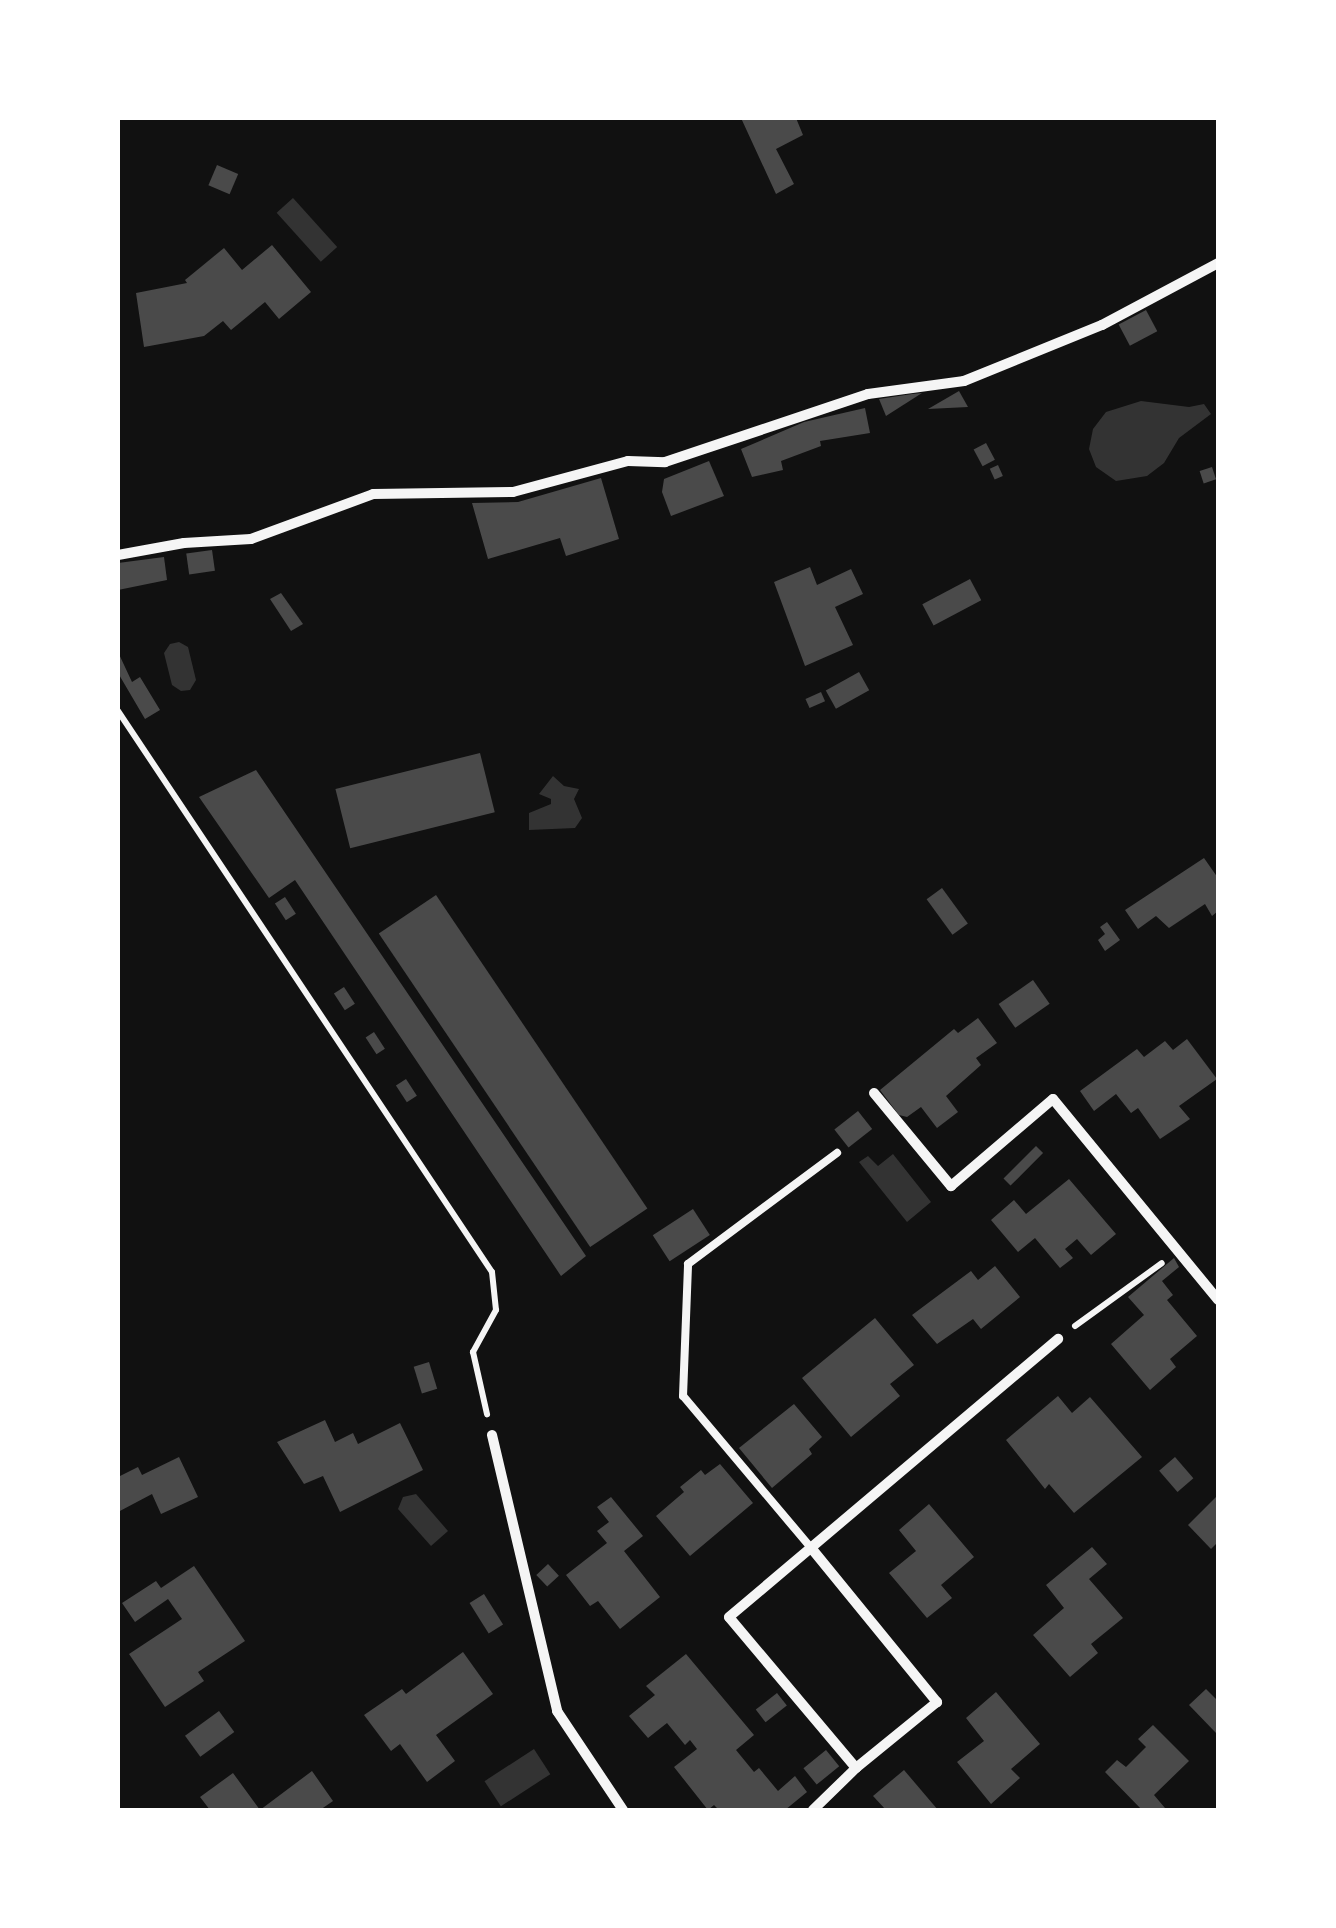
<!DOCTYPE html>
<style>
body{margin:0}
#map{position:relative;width:1336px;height:1928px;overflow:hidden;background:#111;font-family:"Golos Text",sans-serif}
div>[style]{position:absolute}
.water>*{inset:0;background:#333;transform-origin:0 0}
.building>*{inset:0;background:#4a4a4a;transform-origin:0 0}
.path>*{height:6px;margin:-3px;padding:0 3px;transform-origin:3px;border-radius:3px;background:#f5f5f5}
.service>*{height:8px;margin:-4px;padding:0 4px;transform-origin:4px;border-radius:4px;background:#f5f5f5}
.minor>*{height:10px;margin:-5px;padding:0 5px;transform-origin:5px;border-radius:5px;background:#f5f5f5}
span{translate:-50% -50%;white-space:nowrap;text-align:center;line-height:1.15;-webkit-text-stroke:8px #fff;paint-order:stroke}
.frame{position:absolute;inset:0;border:120px solid #fff;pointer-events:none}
</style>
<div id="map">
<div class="water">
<div style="left:293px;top:198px;width:66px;height:22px;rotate:48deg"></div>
<div style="clip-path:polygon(1141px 401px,1189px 407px,1204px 404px,1211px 414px,1179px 438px,1164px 463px,1147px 476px,1116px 481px,1096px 467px,1089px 449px,1093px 429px,1106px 412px)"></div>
<div style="clip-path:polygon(179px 642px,188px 647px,196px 680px,190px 690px,181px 691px,172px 685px,164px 653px,170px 644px)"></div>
<div style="clip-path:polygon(553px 776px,564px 786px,579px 789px,574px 799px,582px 818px,575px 828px,529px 830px,529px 813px,551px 804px,551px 799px,539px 794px)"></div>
<div style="clip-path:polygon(893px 1154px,931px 1202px,907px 1222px,859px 1162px,868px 1156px,878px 1166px)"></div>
<div style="clip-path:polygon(416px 1494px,448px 1531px,431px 1546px,398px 1509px,403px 1497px)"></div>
<div style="left:534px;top:1749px;width:30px;height:59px;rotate:57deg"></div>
</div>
<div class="building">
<div style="clip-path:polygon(741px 118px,796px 118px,803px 135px,776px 149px,794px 184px,776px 194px)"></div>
<div style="left:217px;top:165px;width:23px;height:22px;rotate:23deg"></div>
<div style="clip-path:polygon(272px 245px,311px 292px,279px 319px,265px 302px,231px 330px,223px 321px,204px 336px,144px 347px,136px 293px,187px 283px,185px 280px,224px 248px,242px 270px)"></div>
<div style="left:1146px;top:310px;width:24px;height:31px;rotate:62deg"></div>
<div style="clip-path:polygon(959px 391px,968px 407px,928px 409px)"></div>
<div style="clip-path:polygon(922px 393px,886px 416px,879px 399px,912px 394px)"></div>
<div style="clip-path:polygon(865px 408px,870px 433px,820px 441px,821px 446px,781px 461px,783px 470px,752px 477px,741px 449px,804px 422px)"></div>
<div style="left:986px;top:443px;width:19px;height:14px;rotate:62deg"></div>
<div style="clip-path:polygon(709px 461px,724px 496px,671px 516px,662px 492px,664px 479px)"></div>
<div style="left:998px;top:465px;width:12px;height:9px;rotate:66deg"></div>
<div style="left:1212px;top:467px;width:13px;height:13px;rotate:72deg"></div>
<div style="clip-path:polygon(601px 478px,619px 539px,566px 556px,560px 538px,488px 559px,472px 503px,518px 502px)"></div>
<div style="left:212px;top:550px;width:21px;height:26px;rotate:82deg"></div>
<div style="clip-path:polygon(164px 557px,167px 580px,118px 590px,118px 563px)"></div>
<div style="clip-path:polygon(810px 567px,817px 585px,851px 569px,863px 594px,835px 607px,853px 645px,805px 666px,774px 582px)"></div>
<div style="left:970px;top:579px;width:24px;height:54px;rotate:62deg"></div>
<div style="clip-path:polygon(281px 593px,303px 624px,291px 631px,270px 599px)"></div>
<div style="clip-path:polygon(118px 652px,132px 682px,140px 677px,160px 710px,145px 719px,118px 673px)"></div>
<div style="left:859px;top:672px;width:21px;height:38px;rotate:61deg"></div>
<div style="left:821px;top:692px;width:10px;height:17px;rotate:66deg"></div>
<div style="left:480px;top:753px;width:61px;height:149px;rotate:76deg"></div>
<div style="clip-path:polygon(256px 770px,586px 1256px,561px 1276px,295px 880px,269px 898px,199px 797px)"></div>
<div style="clip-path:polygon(1204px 858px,1218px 878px,1218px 911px,1212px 916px,1205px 904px,1169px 928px,1156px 916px,1138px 929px,1125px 910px)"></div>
<div style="left:942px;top:888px;width:44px;height:19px;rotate:54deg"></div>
<div style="left:436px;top:895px;width:378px;height:69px;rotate:56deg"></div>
<div style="left:285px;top:897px;width:20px;height:12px;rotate:57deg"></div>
<div style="clip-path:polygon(1107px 922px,1120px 940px,1105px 951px,1098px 940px,1105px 934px,1100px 927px)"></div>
<div style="left:1033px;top:980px;width:29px;height:42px;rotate:55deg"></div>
<div style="left:344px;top:987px;width:20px;height:12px;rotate:57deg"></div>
<div style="clip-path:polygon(978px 1018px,997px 1043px,976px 1058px,981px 1065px,946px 1096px,958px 1112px,937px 1128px,921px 1107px,907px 1117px,899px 1115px,880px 1090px,954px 1029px,958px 1033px)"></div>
<div style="left:374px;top:1032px;width:20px;height:10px;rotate:57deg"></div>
<div style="clip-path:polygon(1187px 1039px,1217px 1079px,1179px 1106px,1190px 1119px,1160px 1139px,1138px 1108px,1131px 1113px,1116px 1094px,1094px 1111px,1080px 1091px,1137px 1049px,1144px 1057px,1165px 1041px,1173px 1050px)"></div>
<div style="left:406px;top:1079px;width:20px;height:12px;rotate:57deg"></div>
<div style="left:858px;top:1111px;width:23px;height:30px;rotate:52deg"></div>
<div style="left:1036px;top:1146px;width:10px;height:46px;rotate:45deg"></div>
<div style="clip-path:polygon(1069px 1179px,1116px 1234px,1091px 1255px,1077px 1239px,1065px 1249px,1073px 1258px,1060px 1268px,1035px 1238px,1018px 1252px,991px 1220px,1014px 1200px,1026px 1214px)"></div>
<div style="left:693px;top:1209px;width:31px;height:48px;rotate:57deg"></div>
<div style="clip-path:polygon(1174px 1258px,1179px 1267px,1162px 1281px,1173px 1295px,1167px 1300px,1197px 1336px,1170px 1359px,1176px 1367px,1150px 1390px,1111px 1344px,1144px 1315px,1128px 1297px)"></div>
<div style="clip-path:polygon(995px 1266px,1020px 1297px,981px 1329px,973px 1319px,937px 1344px,912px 1315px,971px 1271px,978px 1280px)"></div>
<div style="clip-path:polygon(875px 1318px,914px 1365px,890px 1384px,900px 1396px,851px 1437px,802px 1378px)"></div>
<div style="left:429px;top:1362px;width:28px;height:16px;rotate:73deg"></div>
<div style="clip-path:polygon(1058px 1396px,1072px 1413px,1090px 1397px,1142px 1457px,1074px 1513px,1049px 1484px,1045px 1489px,1006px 1440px)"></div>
<div style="clip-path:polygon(794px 1404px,822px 1437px,809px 1449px,812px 1454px,772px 1488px,739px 1448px)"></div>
<div style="clip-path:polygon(325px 1420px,335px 1442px,353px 1433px,358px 1444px,400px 1423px,423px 1470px,340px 1512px,323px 1476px,304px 1484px,277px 1442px)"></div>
<div style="clip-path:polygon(179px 1457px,198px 1497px,161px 1514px,152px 1494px,118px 1512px,118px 1477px,138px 1467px,142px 1475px)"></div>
<div style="left:1175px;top:1457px;width:28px;height:21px;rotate:49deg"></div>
<div style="clip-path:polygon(720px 1464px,753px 1503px,690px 1556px,656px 1516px,684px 1492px,680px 1487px,701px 1470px,705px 1475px)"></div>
<div style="clip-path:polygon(1218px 1495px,1218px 1542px,1211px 1549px,1188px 1525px)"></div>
<div style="clip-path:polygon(611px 1497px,643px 1536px,624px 1551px,660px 1597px,620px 1629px,598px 1601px,590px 1606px,566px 1575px,607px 1543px,597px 1531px,609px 1522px,597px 1507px)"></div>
<div style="clip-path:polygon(929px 1504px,974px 1557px,941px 1585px,952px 1598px,927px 1618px,889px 1573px,916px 1551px,899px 1530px)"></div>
<div style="clip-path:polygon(1092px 1547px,1107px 1564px,1089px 1579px,1123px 1618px,1091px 1644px,1098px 1653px,1070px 1677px,1033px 1635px,1064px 1608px,1046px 1585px)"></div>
<div style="left:548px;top:1564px;width:16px;height:16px;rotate:47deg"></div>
<div style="clip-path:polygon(194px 1566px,245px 1641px,198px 1672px,204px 1681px,165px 1707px,129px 1654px,182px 1619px,168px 1599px,135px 1622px,122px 1603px,156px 1581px,161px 1588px)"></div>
<div style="left:484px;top:1594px;width:36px;height:17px;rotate:58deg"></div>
<div style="clip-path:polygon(463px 1652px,493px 1694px,436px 1735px,455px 1761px,427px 1782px,400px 1744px,391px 1751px,364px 1715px,402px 1689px,406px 1694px)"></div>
<div style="clip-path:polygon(686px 1654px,754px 1735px,736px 1750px,754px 1772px,759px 1768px,778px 1791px,795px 1776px,807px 1792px,785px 1810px,719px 1810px,714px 1805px,708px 1810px,674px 1767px,697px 1749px,690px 1740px,685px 1745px,667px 1723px,648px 1738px,629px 1716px,655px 1695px,646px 1686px)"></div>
<div style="clip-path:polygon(1206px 1689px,1218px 1701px,1217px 1734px,1189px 1705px)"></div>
<div style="clip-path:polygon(996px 1692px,1040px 1744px,1011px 1769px,1020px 1778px,991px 1804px,957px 1762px,984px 1741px,966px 1718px)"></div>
<div style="left:777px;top:1693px;width:16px;height:27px;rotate:52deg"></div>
<div style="left:219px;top:1711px;width:26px;height:42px;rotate:54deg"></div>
<div style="clip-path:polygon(1153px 1725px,1189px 1761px,1154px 1795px,1165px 1808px,1142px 1810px,1105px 1772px,1117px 1760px,1126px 1767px,1146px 1747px,1138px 1739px)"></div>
<div style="left:826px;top:1750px;width:21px;height:29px;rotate:51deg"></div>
<div style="clip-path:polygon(904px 1770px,938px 1810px,886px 1810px,873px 1796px)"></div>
<div style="clip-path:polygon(312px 1771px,333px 1801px,320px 1810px,210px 1810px,200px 1797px,233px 1773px,260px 1810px)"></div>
</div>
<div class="path">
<div style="left:118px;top:711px;width:674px;rotate:56.31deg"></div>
<div style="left:492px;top:1272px;width:38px;rotate:84deg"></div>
<div style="left:496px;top:1310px;width:48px;rotate:118.7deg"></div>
<div style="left:473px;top:1352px;width:64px;rotate:77.3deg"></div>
<div style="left:1075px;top:1326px;width:107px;rotate:-35.9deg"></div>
</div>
<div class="service">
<div style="left:812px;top:1549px;width:200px;rotate:-130.1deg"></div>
<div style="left:683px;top:1396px;width:132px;rotate:-87.8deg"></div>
<div style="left:688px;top:1264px;width:186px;rotate:-36.7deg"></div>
</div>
<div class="minor">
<div style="left:118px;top:555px;width:67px;rotate:-10.3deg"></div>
<div style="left:184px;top:543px;width:67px;rotate:-3.4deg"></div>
<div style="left:251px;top:539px;width:130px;rotate:-20.2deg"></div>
<div style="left:373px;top:494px;width:140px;rotate:-0.8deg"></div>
<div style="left:513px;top:492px;width:119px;rotate:-15.1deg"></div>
<div style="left:628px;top:461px;width:37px;rotate:2deg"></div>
<div style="left:665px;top:462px;width:214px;rotate:-18.5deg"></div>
<div style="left:868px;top:394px;width:97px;rotate:-7.7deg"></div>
<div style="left:964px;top:381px;width:149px;rotate:-22.1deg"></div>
<div style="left:1102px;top:325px;width:132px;rotate:-28.1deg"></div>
<div style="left:874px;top:1093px;width:121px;rotate:50.4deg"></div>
<div style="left:951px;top:1186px;width:134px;rotate:-40.5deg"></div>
<div style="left:1053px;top:1099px;width:260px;rotate:50.6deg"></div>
<div style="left:492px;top:1435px;width:284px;rotate:76.7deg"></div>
<div style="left:557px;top:1711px;width:119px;rotate:56.3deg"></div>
<div style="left:812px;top:1549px;width:198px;rotate:50.8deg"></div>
<div style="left:937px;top:1702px;width:104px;rotate:140.8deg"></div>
<div style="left:856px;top:1768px;width:60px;rotate:135.7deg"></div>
<div style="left:856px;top:1768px;width:197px;rotate:-130.1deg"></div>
<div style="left:729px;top:1617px;width:431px;rotate:-40.2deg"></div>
</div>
<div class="frame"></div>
</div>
